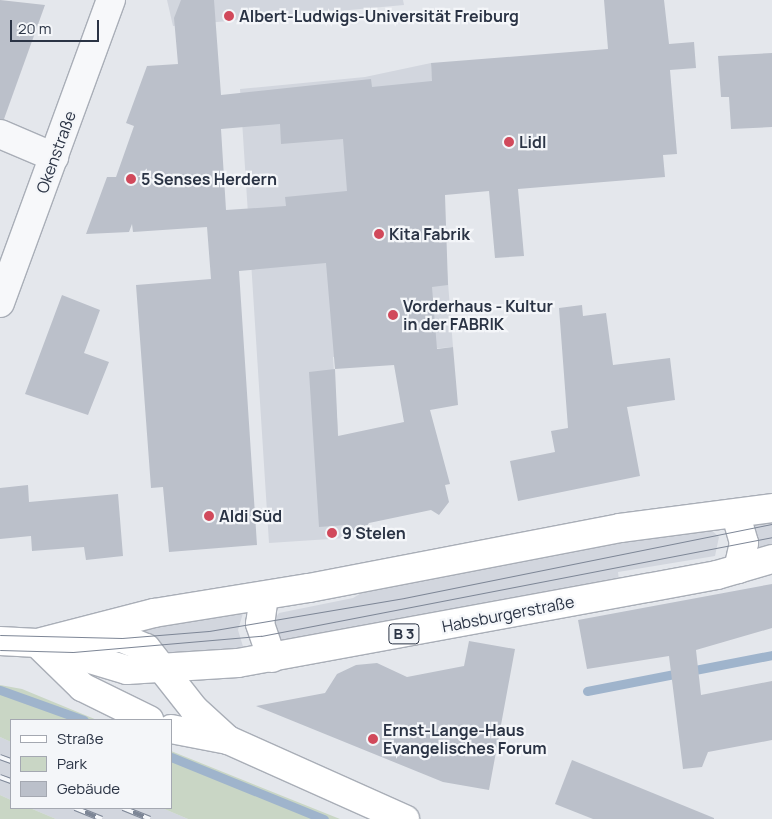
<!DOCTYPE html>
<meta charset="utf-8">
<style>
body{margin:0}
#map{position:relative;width:772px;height:819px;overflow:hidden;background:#e4e7ec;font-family:Manrope,sans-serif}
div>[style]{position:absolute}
.built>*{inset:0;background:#d2d6de}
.green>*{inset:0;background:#c9d6c5}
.stream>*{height:9px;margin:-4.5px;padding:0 4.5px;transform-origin:4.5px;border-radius:4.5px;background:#9fb4cc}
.building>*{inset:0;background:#bbc0ca}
.roads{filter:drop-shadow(1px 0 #a9aeb7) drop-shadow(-1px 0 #a9aeb7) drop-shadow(0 1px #a9aeb7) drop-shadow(0 -1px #a9aeb7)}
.minor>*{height:28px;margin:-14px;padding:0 14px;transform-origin:14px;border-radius:14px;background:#f7f8fa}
.major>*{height:28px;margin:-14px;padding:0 14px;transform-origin:14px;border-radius:14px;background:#fff}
.tram>*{height:1px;margin:-0.5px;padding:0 0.5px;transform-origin:0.5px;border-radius:0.5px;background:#7d8696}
.rail>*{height:5.5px;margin-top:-2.75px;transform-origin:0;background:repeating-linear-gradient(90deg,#f4f6f9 0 11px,#7d8696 0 22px);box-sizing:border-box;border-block:1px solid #7d8696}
.dots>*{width:14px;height:14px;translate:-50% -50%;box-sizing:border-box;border:2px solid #f4f6f9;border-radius:50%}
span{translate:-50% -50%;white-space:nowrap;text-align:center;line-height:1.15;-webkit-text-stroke:4.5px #f4f6f9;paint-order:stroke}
.shield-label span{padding:1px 4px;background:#f4f6f9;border:1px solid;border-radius:4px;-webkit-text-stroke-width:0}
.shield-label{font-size:15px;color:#2b3445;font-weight:700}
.poi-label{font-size:16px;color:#2b3445;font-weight:700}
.left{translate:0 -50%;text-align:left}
.street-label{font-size:16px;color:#2b3445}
.legend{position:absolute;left:10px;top:719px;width:162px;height:90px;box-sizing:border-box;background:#f4f6f9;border:1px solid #a4a8b1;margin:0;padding:6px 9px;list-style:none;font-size:15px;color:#2b3445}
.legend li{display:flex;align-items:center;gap:10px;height:25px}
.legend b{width:25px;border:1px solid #a4a8b1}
.scale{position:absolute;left:10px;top:20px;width:89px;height:22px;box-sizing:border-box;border:2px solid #2b3445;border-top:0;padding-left:6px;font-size:15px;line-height:18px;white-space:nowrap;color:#2b3445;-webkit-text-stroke:4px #f4f6f9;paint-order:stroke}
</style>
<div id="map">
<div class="built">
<div style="clip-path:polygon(167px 0,403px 0,404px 5px,173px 26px)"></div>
<div style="clip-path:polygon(431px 63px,453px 347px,333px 357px,345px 538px,269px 543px,240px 89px,365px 77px)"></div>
<div style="clip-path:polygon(772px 514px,772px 547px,754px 552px,751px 518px)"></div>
<div style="clip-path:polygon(708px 527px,719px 537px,715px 556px,618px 572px,619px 581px,279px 642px,273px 622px,279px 613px,353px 598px,370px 588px,406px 579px)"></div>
<div style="clip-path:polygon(244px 610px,238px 630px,245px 653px,176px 660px,160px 641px,131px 625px)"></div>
<div style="clip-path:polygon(0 737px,11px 742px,11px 800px,0 795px)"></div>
<div style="clip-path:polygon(30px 808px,162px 808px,188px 819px,56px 819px)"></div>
</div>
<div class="green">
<div style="clip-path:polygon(0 685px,22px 689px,97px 720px,11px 720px,11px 742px,0 737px)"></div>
<div style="clip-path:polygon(171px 751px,340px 819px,188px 819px,162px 808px,171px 808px)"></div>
<div style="clip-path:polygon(0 795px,11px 800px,11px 808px,30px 808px,56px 819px,0 819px)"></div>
</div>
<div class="stream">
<div style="left:0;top:690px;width:89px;rotate:19.7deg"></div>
<div style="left:587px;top:691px;width:188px;rotate:-11deg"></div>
<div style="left:171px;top:757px;width:165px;rotate:22.1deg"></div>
</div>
<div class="building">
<div style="clip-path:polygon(0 0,45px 5px,4px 119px,0 119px)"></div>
<div style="clip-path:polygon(evenodd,181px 0,214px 0,221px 95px,371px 79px,372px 87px,432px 81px,431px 63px,608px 49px,604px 0,664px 0,669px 44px,694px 42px,696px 68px,670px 70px,677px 154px,663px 155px,665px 177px,518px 189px,524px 256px,495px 258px,489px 191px,445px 195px,448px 285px,432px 287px,437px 349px,453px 347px,458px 405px,430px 410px,450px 484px,445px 485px,449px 502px,439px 515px,431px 510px,369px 523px,360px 535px,346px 525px,319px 527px,309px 372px,335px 369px,338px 436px,404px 422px,394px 365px,335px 369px,326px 263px,239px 271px,257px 545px,169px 552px,163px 487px,151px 488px,136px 285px,211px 279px,207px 227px,133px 232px,132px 224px,129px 232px,86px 234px,107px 177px,116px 177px,134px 126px,126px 123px,147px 66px,178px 64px,174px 18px,181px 0,280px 124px,281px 144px,343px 139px,347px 191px,285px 197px,286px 206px,226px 210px,221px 129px,280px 124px)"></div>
<div style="clip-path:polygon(772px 53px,772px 127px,731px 129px,729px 97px,721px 97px,718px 56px)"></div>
<div style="clip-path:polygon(62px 295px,100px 310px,84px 353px,109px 362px,88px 415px,25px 394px)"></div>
<div style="clip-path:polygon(582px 305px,583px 316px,606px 313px,613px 365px,670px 358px,675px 400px,627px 407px,640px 476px,518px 501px,510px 461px,555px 452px,551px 431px,568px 428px,559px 308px)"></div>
<div style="clip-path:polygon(28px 485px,29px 502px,118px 494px,123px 556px,86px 560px,84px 547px,32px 551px,31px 536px,0 539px,0 488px)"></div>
<div style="clip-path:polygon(772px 584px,772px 628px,696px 650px,701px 695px,772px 681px,772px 740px,708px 752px,702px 767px,683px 769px,669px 656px,587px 669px,578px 620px)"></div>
<div style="clip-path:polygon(469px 641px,515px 649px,489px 790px,443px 782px,256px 706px,325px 693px,337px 674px,356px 665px,377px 663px,407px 677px,464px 666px)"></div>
<div style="clip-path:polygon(572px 760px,714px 818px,714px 819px,593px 819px,555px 804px)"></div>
</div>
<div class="roads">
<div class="minor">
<div style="left:0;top:134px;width:59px;rotate:23.1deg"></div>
<div style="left:0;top:303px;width:323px;rotate:-69.9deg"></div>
</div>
<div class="major">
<div style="left:736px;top:515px;width:29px;rotate:74deg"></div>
<div style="left:744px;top:543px;width:27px;rotate:103deg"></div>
<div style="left:264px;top:596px;width:28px;rotate:98deg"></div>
<div style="left:260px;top:624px;width:36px;rotate:71deg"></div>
<div style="left:87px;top:638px;width:35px"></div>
<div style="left:122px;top:638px;width:26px;rotate:23deg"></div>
<div style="left:146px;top:648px;width:78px;rotate:51.8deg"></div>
<div style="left:194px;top:709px;width:46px;rotate:42.4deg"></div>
<div style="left:228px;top:740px;width:194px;rotate:24.1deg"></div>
<div style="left:0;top:641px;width:37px;rotate:3deg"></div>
<div style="left:37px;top:643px;width:94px;rotate:16.7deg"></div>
<div style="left:127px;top:670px;width:111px;rotate:-3.6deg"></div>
<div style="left:238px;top:663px;width:487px;rotate:-10.4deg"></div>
<div style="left:717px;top:575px;width:57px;rotate:-16.2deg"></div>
<div style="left:41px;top:642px;width:117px;rotate:-14.4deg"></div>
<div style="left:154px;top:613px;width:157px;rotate:-9.2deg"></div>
<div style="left:309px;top:588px;width:317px;rotate:-10.9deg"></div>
<div style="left:620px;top:528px;width:153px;rotate:-7.5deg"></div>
<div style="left:38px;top:644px;width:62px;rotate:44.3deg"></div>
<div style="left:82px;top:687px;width:75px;rotate:26.2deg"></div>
<div style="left:171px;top:729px;width:58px;rotate:10.9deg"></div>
</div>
</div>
<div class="tram">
<div style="left:0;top:635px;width:122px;rotate:1.4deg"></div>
<div style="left:122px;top:638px;width:87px;rotate:-4.6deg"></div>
<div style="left:209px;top:631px;width:198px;rotate:-9.6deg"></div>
<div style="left:404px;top:598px;width:375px;rotate:-11.4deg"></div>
<div style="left:0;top:650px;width:73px;rotate:1.6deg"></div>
<div style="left:73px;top:652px;width:189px;rotate:-4.9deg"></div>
<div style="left:261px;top:636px;width:521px;rotate:-10.96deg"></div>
</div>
<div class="rail">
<div style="left:0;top:757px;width:12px;rotate:20deg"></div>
<div style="left:0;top:777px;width:12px;rotate:20deg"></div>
<div style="left:75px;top:808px;width:29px;rotate:22deg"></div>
<div style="left:123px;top:808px;width:29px;rotate:22deg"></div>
</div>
<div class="dots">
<div style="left:229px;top:16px;background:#d1495b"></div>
<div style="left:509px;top:142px;background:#d1495b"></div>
<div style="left:131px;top:179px;background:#d1495b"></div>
<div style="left:379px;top:234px;background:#d1495b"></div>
<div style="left:393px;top:315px;background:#d1495b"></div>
<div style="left:209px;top:516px;background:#d1495b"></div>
<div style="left:332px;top:533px;background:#d1495b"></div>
<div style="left:373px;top:739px;background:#d1495b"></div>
</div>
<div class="shield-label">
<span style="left:404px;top:634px">B 3</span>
</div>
<div class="poi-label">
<span class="left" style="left:239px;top:16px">Albert-Ludwigs-Universität Freiburg</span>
<span class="left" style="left:519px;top:142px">Lidl</span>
<span class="left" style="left:141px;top:179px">5 Senses Herdern</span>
<span class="left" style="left:389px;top:234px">Kita Fabrik</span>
<span class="left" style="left:403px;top:315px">Vorderhaus - Kultur<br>in der FABRIK</span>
<span class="left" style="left:219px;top:516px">Aldi Süd</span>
<span class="left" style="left:342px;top:533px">9 Stelen</span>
<span class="left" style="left:383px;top:739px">Ernst-Lange-Haus<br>Evangelisches Forum</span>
</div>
<div class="street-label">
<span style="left:56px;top:152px;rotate:-70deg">Okenstraße</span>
<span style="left:508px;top:614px;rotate:-11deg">Habsburgerstraße</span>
</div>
<ul class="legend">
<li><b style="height:6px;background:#fff"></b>Straße</li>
<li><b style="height:14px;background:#c9d6c5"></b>Park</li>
<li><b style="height:14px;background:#bbc0ca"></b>Gebäude</li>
</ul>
<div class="scale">20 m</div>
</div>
